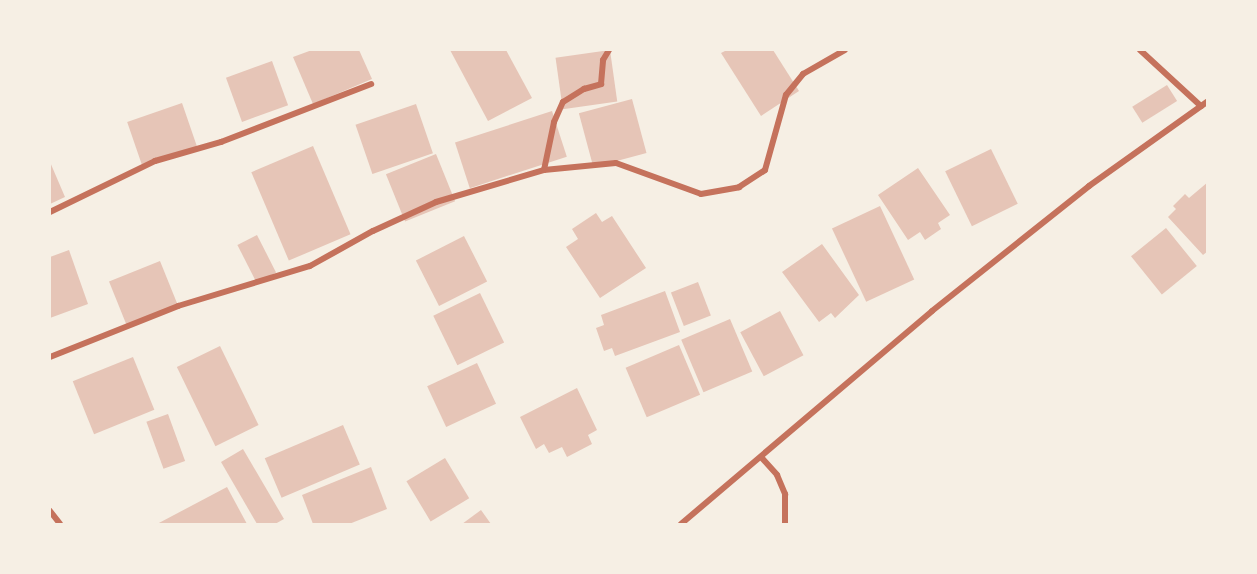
<!DOCTYPE html>
<style>
body{margin:0}
#map{position:relative;width:1257px;height:574px;overflow:hidden;background:#f6efe4;font-family:"Roboto Serif",serif}
div>[style]{position:absolute}
.building>*{inset:0;background:#e6c5b7;transform-origin:0 0}
.minor>*{height:6px;margin:-3px;padding:0 3px;transform-origin:3px;border-radius:3px;background:#c5725c}
span{translate:-50% -50%;white-space:nowrap;text-align:center;line-height:1.15;-webkit-text-stroke:5px #f6efe4;paint-order:stroke}
.frame{position:absolute;inset:0;border:51px solid #f6efe4;pointer-events:none}
</style>
<div id="map">
<div class="building">
<div style="clip-path:polygon(312px 50px,359px 50px,372px 79px,313px 104px,293px 57px)"></div>
<div style="clip-path:polygon(450px 50px,506px 50px,532px 98px,488px 121px)"></div>
<div style="left:610px;top:50px;width:52px;height:55px;rotate:82deg"></div>
<div style="clip-path:polygon(727px 50px,773px 50px,799px 91px,761px 116px,721px 53px)"></div>
<div style="left:272px;top:61px;width:47px;height:49px;rotate:70deg"></div>
<div style="left:1167px;top:85px;width:19px;height:41px;rotate:58deg"></div>
<div style="left:632px;top:99px;width:56px;height:55px;rotate:75deg"></div>
<div style="left:182px;top:103px;width:46px;height:58px;rotate:71deg"></div>
<div style="left:416px;top:104px;width:52px;height:64px;rotate:71deg"></div>
<div style="left:552px;top:111px;width:48px;height:102px;rotate:72deg"></div>
<div style="left:313px;top:146px;width:96px;height:67px;rotate:67deg"></div>
<div style="left:991px;top:149px;width:61px;height:51px;rotate:64deg"></div>
<div style="left:436px;top:154px;width:51px;height:54px;rotate:68deg"></div>
<div style="clip-path:polygon(50px 162px,65px 197px,50px 204px)"></div>
<div style="clip-path:polygon(918px 168px,950px 215px,938px 223px,941px 229px,925px 240px,920px 232px,908px 240px,878px 195px)"></div>
<div style="clip-path:polygon(1208px 182px,1208px 251px,1203px 255px,1168px 217px,1176px 209px,1173px 206px,1185px 194px,1189px 198px)"></div>
<div style="left:880px;top:206px;width:81px;height:53px;rotate:65deg"></div>
<div style="clip-path:polygon(596px 213px,602px 222px,612px 216px,646px 268px,600px 298px,566px 247px,578px 239px,572px 229px)"></div>
<div style="left:1166px;top:228px;width:49px;height:45px;rotate:51deg"></div>
<div style="left:257px;top:235px;width:42px;height:22px;rotate:63deg"></div>
<div style="left:464px;top:236px;width:51px;height:54px;rotate:63deg"></div>
<div style="clip-path:polygon(822px 244px,859px 295px,835px 318px,831px 313px,819px 322px,782px 272px)"></div>
<div style="clip-path:polygon(69px 250px,88px 304px,50px 318px,50px 257px)"></div>
<div style="left:160px;top:261px;width:48px;height:55px;rotate:68deg"></div>
<div style="left:698px;top:282px;width:36px;height:29px;rotate:69deg"></div>
<div style="clip-path:polygon(665px 291px,680px 332px,615px 356px,612px 348px,604px 351px,596px 328px,604px 325px,601px 315px)"></div>
<div style="left:480px;top:293px;width:55px;height:52px;rotate:64deg"></div>
<div style="left:780px;top:311px;width:50px;height:45px;rotate:62deg"></div>
<div style="left:730px;top:319px;width:57px;height:53px;rotate:67deg"></div>
<div style="left:679px;top:345px;width:54px;height:58px;rotate:67deg"></div>
<div style="left:220px;top:346px;width:88px;height:48px;rotate:64deg"></div>
<div style="left:133px;top:357px;width:57px;height:65px;rotate:68deg"></div>
<div style="left:477px;top:363px;width:45px;height:55px;rotate:65deg"></div>
<div style="clip-path:polygon(577px 388px,597px 430px,588px 435px,592px 444px,567px 457px,562px 447px,549px 453px,544px 444px,536px 449px,520px 417px)"></div>
<div style="left:168px;top:414px;width:50px;height:23px;rotate:70deg"></div>
<div style="left:343px;top:425px;width:43px;height:85px;rotate:67deg"></div>
<div style="clip-path:polygon(243px 449px,284px 519px,275px 524px,257px 524px,221px 462px)"></div>
<div style="left:445px;top:458px;width:47px;height:45px;rotate:59deg"></div>
<div style="clip-path:polygon(371px 467px,387px 509px,349px 524px,313px 524px,302px 495px)"></div>
<div style="clip-path:polygon(227px 487px,247px 524px,157px 524px)"></div>
<div style="clip-path:polygon(481px 510px,491px 524px,462px 524px)"></div>
</div>
<div class="minor">
<div style="left:1140px;top:50px;width:83px;rotate:42.6deg"></div>
<div style="left:544px;top:170px;width:49px;rotate:-78.2deg"></div>
<div style="left:554px;top:122px;width:22px;rotate:-66deg"></div>
<div style="left:563px;top:102px;width:25px;rotate:-32deg"></div>
<div style="left:584px;top:89px;width:18px;rotate:-16deg"></div>
<div style="left:601px;top:84px;width:24px;rotate:-85deg"></div>
<div style="left:603px;top:60px;width:12px;rotate:-59deg"></div>
<div style="left:50px;top:212px;width:117px;rotate:-25.9deg"></div>
<div style="left:155px;top:161px;width:69px;rotate:-16.1deg"></div>
<div style="left:221px;top:142px;width:161px;rotate:-21.1deg"></div>
<div style="left:50px;top:357px;width:138px;rotate:-21.7deg"></div>
<div style="left:178px;top:306px;width:138px;rotate:-16.9deg"></div>
<div style="left:310px;top:266px;width:72px;rotate:-29.1deg"></div>
<div style="left:373px;top:231px;width:69px;rotate:-24.7deg"></div>
<div style="left:436px;top:202px;width:113px;rotate:-16.5deg"></div>
<div style="left:544px;top:170px;width:72px;rotate:-5.6deg"></div>
<div style="left:616px;top:163px;width:90px;rotate:20deg"></div>
<div style="left:701px;top:194px;width:39px;rotate:-10deg"></div>
<div style="left:739px;top:187px;width:31px;rotate:-33deg"></div>
<div style="left:765px;top:170px;width:78px;rotate:-74.4deg"></div>
<div style="left:786px;top:95px;width:27px;rotate:-51deg"></div>
<div style="left:803px;top:74px;width:48px;rotate:-29.7deg"></div>
<div style="left:761px;top:457px;width:24px;rotate:48deg"></div>
<div style="left:777px;top:475px;width:21px;rotate:67deg"></div>
<div style="left:785px;top:494px;width:30px;rotate:90deg"></div>
<div style="left:50px;top:511px;width:16px;rotate:52deg"></div>
<div style="left:681px;top:524px;width:329px;rotate:-40.3deg"></div>
<div style="left:932px;top:311px;width:201px;rotate:-38.5deg"></div>
<div style="left:1089px;top:186px;width:146px;rotate:-35.5deg"></div>
</div>
<div class="frame"></div>
</div>
